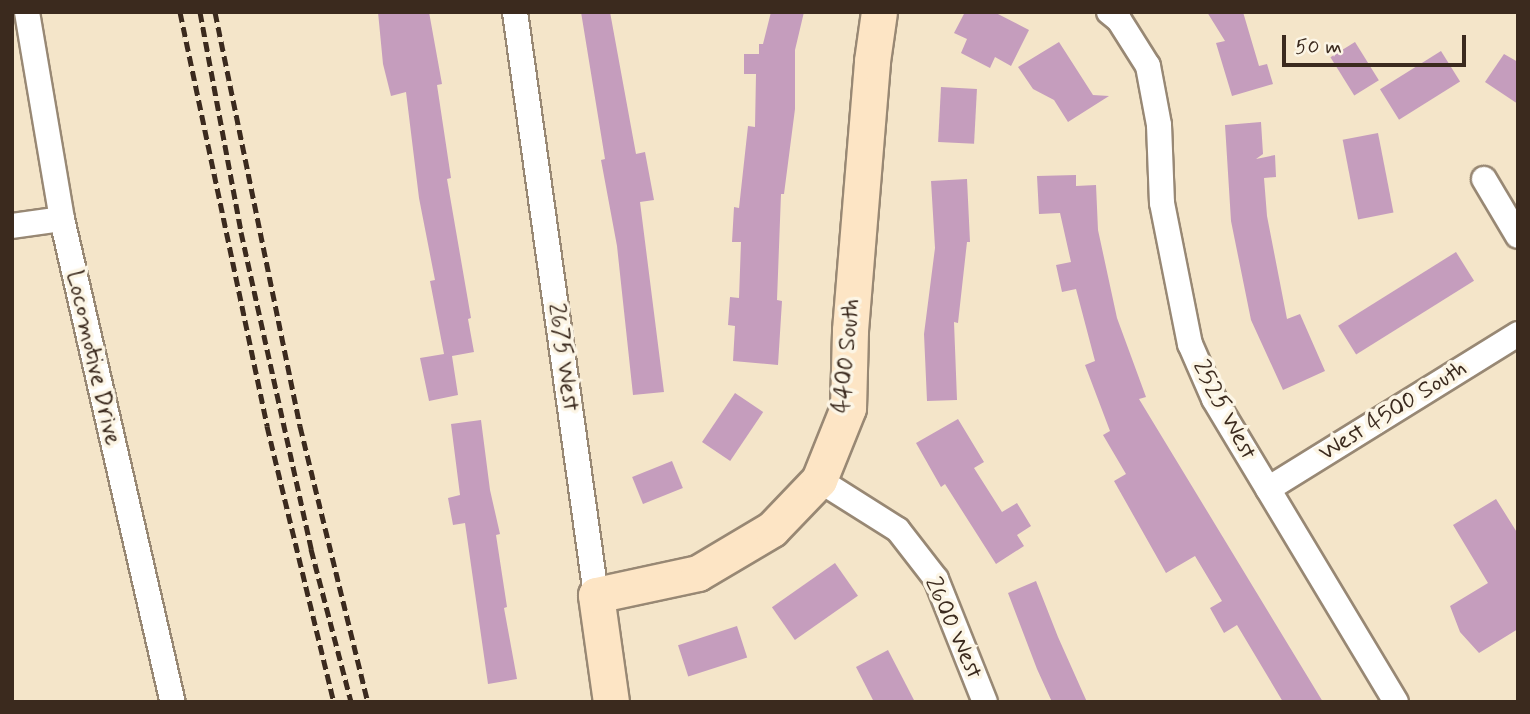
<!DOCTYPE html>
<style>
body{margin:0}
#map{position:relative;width:1530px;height:714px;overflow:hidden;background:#f4e5c9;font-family:Mynerve,sans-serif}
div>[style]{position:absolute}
.building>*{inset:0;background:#c59dbd;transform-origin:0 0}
.roads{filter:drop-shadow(2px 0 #988874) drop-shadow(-2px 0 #988874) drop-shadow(0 2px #988874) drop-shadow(0 -2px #988874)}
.street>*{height:24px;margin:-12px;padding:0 12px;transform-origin:12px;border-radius:12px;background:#fff}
.secondary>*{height:35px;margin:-17.5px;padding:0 17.5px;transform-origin:17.5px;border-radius:17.5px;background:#fde5c5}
.rail>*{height:5px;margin-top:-2.5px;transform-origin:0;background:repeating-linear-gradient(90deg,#3b2a1e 0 10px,transparent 0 15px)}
span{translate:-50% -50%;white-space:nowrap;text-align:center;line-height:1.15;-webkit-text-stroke:7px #fcf5e5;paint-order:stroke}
.street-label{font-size:24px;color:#3b2a1e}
.frame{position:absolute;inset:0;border:14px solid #3b2a1e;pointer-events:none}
.scale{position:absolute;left:1282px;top:35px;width:184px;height:32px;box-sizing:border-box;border:4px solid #3b2a1e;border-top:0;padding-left:9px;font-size:21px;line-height:24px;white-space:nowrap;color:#3b2a1e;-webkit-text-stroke:5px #fcf5e5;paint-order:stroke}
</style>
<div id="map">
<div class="building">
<div style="clip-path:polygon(378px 12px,429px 12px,442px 84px,437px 85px,451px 178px,447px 179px,471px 318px,468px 319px,474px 352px,452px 356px,458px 395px,429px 401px,420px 358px,444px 354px,430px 281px,435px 280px,419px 198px,406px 92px,391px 96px,383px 64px)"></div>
<div style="clip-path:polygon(581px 12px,610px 12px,636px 154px,645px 152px,654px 200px,640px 202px,664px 392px,633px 395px,617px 246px,601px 160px,605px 159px)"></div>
<div style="clip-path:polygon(771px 12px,804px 12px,795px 50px,795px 109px,784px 194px,781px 194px,777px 300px,782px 301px,778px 365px,733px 361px,735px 326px,728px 325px,730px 297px,739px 298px,741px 242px,732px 242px,734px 207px,739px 208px,748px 126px,755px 127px,756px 74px,744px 74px,744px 54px,759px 54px,759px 44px,763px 44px)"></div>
<div style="clip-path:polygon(965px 12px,994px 12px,1029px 30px,1011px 66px,995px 57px,990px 68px,961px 53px,967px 39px,954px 33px)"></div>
<div style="clip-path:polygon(1207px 12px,1243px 12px,1259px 66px,1267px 64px,1273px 84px,1232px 96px,1216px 43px,1225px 41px)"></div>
<div style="clip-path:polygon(1059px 42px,1093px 95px,1109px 96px,1068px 122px,1054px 100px,1033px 89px,1018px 67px)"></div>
<div style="left:1355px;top:42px;width:45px;height:29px;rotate:58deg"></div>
<div style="left:1441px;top:51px;width:36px;height:72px;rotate:58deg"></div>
<div style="clip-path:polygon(1504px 54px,1518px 62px,1518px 104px,1485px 82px)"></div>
<div style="left:941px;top:87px;width:36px;height:55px;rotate:3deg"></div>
<div style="clip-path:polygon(1261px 122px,1263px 154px,1256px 159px,1275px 155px,1276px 177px,1264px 178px,1267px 216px,1287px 319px,1300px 314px,1325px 371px,1283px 390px,1251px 320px,1231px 221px,1225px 125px)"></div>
<div style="left:1378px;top:133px;width:81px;height:36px;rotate:79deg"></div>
<div style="clip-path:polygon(1076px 175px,1076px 186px,1096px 185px,1098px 230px,1117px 318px,1146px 397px,1139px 399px,1323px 702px,1283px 702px,1237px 625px,1224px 633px,1210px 608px,1222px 601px,1195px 556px,1166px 573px,1114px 481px,1126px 474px,1103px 435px,1110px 431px,1085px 365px,1095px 361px,1076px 289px,1062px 292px,1056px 265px,1071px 262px,1060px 213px,1039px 214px,1037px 176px)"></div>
<div style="clip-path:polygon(967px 179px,970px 242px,967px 242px,958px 323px,954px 322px,957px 400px,927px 401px,924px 334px,935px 248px,931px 181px)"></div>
<div style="left:1456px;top:252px;width:34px;height:139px;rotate:58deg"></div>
<div style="left:735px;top:393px;width:34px;height:59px;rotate:34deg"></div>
<div style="clip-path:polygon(958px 419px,984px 462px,974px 468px,1002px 512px,1017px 503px,1031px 526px,1017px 535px,1024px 546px,996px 564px,945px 484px,941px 487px,916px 443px)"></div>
<div style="clip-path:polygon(481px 420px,490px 490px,500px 534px,496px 535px,507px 607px,504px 608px,517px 679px,488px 684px,465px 523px,453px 525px,448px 498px,460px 495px,451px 424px)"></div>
<div style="left:672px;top:461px;width:29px;height:43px;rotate:68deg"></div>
<div style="clip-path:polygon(1496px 499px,1518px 534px,1518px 629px,1479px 653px,1460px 632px,1450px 606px,1488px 583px,1453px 525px)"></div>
<div style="left:835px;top:563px;width:40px;height:77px;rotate:55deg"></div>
<div style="clip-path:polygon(1036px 581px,1058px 637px,1087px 702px,1052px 702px,1037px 669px,1008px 593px)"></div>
<div style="left:737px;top:626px;width:33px;height:62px;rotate:72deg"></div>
<div style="clip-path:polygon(888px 650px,915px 702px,874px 702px,856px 667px)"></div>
</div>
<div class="roads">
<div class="street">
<div style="left:27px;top:12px;width:210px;rotate:80.4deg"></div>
<div style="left:62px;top:219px;width:496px;rotate:77.1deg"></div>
<div style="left:515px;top:12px;width:589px;rotate:82.09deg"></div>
<div style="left:1109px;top:12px;width:13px;rotate:39deg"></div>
<div style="left:1119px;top:20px;width:54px;rotate:57.8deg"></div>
<div style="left:1148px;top:66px;width:60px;rotate:79.4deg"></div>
<div style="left:1159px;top:125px;width:78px;rotate:87.8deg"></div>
<div style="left:1162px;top:203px;width:144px;rotate:78.8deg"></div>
<div style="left:1190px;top:344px;width:60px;rotate:66.4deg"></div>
<div style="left:1214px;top:399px;width:353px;rotate:59deg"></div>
<div style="left:1484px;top:179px;width:66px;rotate:59.2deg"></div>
<div style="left:12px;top:226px;width:50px;rotate:-8deg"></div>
<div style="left:819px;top:480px;width:93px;rotate:32.3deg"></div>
<div style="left:898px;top:530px;width:62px;rotate:52.2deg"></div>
<div style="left:936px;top:579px;width:132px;rotate:68.3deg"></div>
<div style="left:1268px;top:489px;width:294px;rotate:-31.8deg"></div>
</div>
<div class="secondary">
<div style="left:611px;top:702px;width:108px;rotate:-98deg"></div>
<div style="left:596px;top:595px;width:104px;rotate:-12.2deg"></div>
<div style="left:698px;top:573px;width:86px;rotate:-30.7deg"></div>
<div style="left:772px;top:529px;width:68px;rotate:-46.2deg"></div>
<div style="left:819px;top:480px;width:78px;rotate:-68.1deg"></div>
<div style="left:848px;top:408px;width:78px;rotate:-88.5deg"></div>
<div style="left:850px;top:330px;width:270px;rotate:-85.3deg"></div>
<div style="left:872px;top:61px;width:49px;rotate:-81.9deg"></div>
</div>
</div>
<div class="rail">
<div style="left:180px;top:12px;width:423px;rotate:78.1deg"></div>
<div style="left:267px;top:426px;width:284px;rotate:76.4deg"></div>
<div style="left:200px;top:12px;width:224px;rotate:79.4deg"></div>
<div style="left:241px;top:232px;width:325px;rotate:77.5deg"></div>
<div style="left:311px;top:549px;width:158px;rotate:75.3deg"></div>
<div style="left:215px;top:12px;width:423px;rotate:78.4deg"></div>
<div style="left:300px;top:426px;width:284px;rotate:76.2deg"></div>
</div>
<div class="street-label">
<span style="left:847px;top:356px;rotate:-85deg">4400 South</span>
<span style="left:563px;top:357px;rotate:82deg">2675 West</span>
<span style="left:93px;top:358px;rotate:77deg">Locomotive Drive</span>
<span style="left:1224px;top:410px;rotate:62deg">2525 West</span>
<span style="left:1393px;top:411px;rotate:-32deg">West 4500 South</span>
<span style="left:953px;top:628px;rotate:66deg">2600 West</span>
</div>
<div class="frame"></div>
<div class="scale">50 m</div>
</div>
